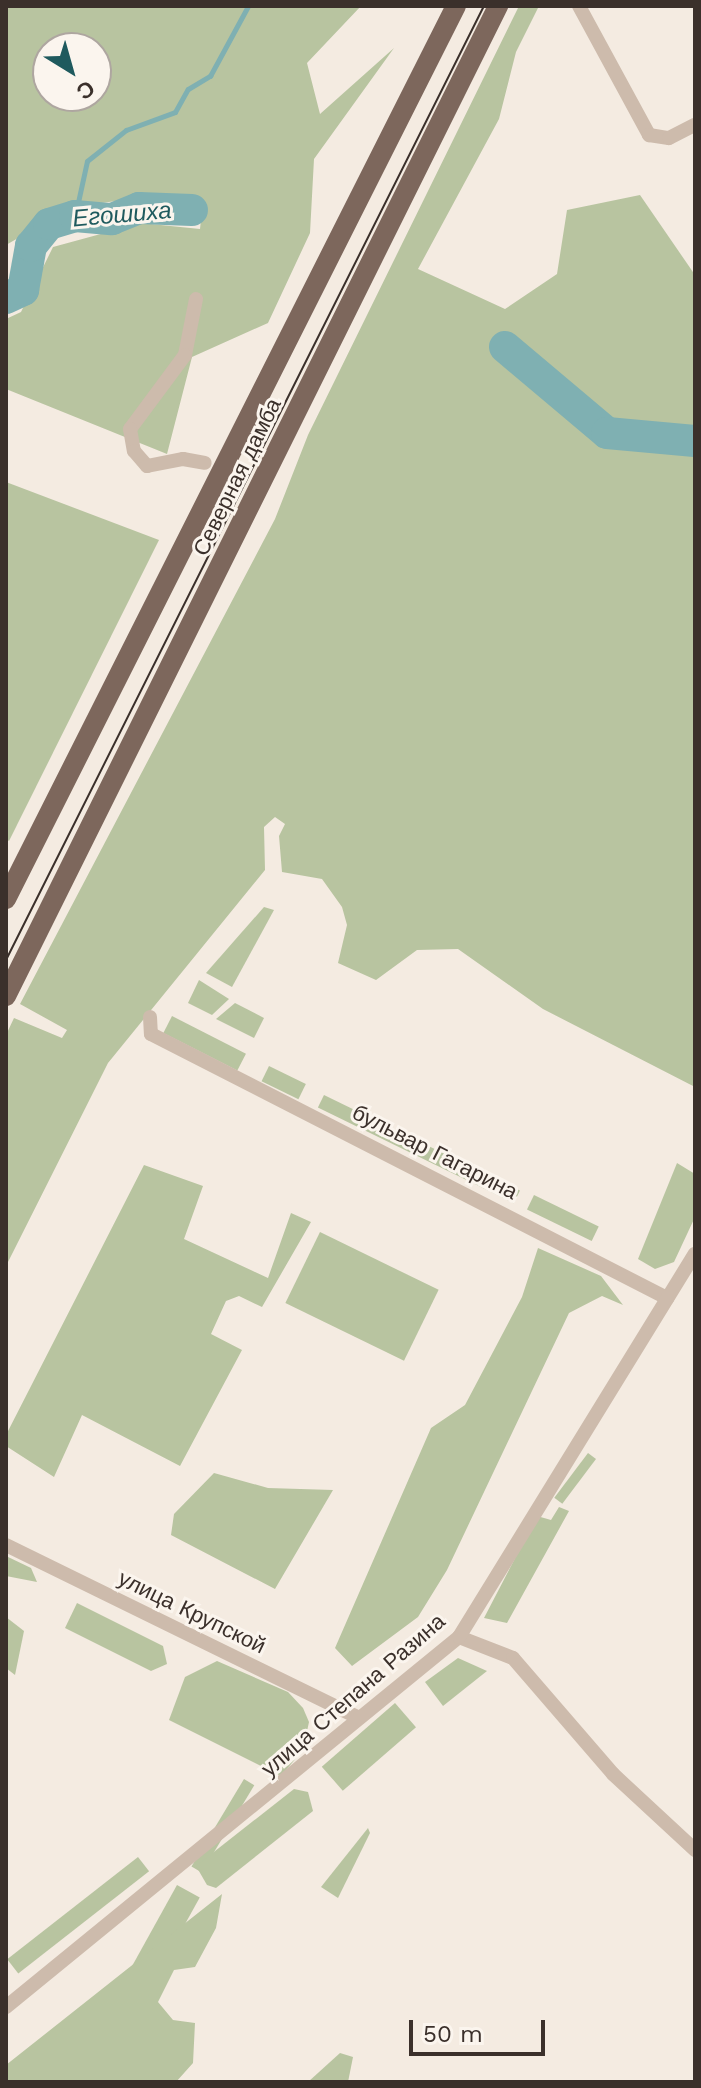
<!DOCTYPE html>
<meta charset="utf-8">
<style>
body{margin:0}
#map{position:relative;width:701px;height:2088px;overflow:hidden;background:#f4ebe1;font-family:"Work Sans",sans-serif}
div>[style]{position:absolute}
.green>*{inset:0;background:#b8c4a0;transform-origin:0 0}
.stream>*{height:5px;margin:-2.5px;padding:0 2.5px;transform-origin:2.5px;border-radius:2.5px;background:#7fb0b2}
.river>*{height:32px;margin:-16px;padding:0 16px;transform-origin:16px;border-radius:16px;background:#7fb0b2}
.minor>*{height:14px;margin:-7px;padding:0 7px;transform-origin:7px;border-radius:7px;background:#cdbbac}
.primary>*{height:20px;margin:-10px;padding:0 10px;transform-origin:10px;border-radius:10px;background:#7d675c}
.tram>*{height:2px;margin:-1px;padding:0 1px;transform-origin:1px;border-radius:1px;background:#3b302b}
span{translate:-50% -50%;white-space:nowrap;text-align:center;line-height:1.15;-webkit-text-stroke:6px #fbf5ee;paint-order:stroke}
.street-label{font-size:22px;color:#3b302b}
.water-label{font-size:24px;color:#1f5a5e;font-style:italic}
.frame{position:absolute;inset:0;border:8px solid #3b302b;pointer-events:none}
.north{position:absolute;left:32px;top:32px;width:80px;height:80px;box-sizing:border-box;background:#fbf5ee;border:2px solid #aea6a0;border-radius:50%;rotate:143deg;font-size:22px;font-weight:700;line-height:32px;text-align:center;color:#3b302b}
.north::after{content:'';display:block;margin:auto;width:28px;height:36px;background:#1f5a5e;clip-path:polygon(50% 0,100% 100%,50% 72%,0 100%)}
.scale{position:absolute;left:409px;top:2020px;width:136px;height:36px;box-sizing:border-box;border:4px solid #3b302b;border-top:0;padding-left:10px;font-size:24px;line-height:28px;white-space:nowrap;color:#3b302b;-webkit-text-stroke:6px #fbf5ee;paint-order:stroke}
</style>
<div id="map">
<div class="green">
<div style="clip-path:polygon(evenodd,6px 6px,361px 6px,307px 63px,320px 114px,394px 48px,314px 159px,310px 233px,268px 323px,192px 357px,167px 454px,6px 389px,6px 319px,21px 312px,53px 247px,141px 223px,200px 229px,203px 201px,153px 196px,72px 207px,6px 245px,6px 6px,48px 48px,96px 48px,96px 96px,48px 96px,48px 48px)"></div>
<div style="clip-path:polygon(519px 6px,539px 6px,516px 52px,499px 119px,418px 269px,505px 309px,557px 274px,567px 210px,640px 195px,695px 275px,695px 1087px,543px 1009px,458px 949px,417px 950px,376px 980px,338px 963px,347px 925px,342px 907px,322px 879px,282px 872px,279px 836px,285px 824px,275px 817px,264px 827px,265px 870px,108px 1063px,6px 1266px,6px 1035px,14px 1018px,62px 1038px,67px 1030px,20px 1004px,275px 519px,308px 435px)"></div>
<div style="clip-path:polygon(6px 482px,159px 540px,9px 841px,6px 839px)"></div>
<div style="clip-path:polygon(264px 907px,274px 910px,232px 987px,206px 973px)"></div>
<div style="clip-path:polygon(199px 980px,229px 999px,212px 1015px,188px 1003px)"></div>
<div style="clip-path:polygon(235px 1003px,264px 1018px,254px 1038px,216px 1019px)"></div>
<div style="left:172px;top:1016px;width:83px;height:19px;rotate:27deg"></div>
<div style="left:269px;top:1066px;width:41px;height:17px;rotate:26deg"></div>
<div style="left:324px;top:1095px;width:218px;height:14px;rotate:26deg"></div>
<div style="clip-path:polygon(677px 1163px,695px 1174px,695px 1217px,674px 1262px,655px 1269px,638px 1259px)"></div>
<div style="clip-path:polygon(144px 1165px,203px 1186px,184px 1239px,268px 1278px,291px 1213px,311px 1222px,262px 1307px,239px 1296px,226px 1301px,211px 1334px,242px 1350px,180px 1466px,82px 1415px,54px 1477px,6px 1446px,6px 1435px)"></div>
<div style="left:534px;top:1195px;width:72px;height:16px;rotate:26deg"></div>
<div style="left:320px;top:1232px;width:132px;height:79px;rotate:26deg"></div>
<div style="clip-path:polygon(538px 1248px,601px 1276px,623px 1305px,602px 1296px,569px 1313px,447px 1570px,418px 1617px,352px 1666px,335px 1648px,431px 1428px,465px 1405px,522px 1297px)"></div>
<div style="left:588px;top:1453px;width:10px;height:56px;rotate:37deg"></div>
<div style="clip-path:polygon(214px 1473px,268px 1488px,333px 1490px,275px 1589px,171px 1535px,174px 1514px)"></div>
<div style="clip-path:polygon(559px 1507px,569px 1511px,507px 1623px,484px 1618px,537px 1516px,551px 1520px)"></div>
<div style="clip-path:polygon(6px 1556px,31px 1568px,37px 1582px,6px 1576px)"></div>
<div style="clip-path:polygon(77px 1603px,163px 1646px,167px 1664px,151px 1671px,65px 1628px)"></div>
<div style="clip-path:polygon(6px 1617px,24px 1631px,15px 1675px,6px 1668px)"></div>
<div style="clip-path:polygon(458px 1658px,487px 1671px,443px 1706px,425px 1682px)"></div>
<div style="clip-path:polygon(217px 1661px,288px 1692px,303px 1708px,309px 1722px,303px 1750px,281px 1776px,169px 1720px,185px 1677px)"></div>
<div style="left:395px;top:1703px;width:32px;height:97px;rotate:49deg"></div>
<div style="left:244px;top:1779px;width:12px;height:102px;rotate:31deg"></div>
<div style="clip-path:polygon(294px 1789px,308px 1792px,313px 1811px,216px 1888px,207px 1885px,196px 1866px)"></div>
<div style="clip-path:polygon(368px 1828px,370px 1833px,338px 1898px,321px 1887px)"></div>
<div style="left:138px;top:1857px;width:18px;height:166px;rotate:52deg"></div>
<div style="left:177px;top:1885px;width:26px;height:218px;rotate:29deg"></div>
<div style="clip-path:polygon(222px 1894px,216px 1928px,195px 1967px,174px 1970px,158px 2002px,173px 2020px,195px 2023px,193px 2063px,176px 2082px,6px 2082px,6px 2065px)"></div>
<div style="clip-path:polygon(340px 2053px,353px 2057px,348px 2082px,308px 2082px)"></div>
</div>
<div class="stream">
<div style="left:75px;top:216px;width:56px;rotate:-77.7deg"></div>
<div style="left:87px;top:161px;width:50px;rotate:-38.5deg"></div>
<div style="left:126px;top:130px;width:52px;rotate:-20.2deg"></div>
<div style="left:175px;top:112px;width:26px;rotate:-61deg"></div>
<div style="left:188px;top:89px;width:26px;rotate:-31deg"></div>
<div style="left:210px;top:76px;width:80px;rotate:-61.5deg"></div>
</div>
<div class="river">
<div style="left:6px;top:298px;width:19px;rotate:-25deg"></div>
<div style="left:23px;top:290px;width:45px;rotate:-79.7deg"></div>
<div style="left:31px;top:246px;width:28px;rotate:-51deg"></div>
<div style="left:49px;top:224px;width:27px;rotate:-17deg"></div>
<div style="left:75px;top:216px;width:37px;rotate:5deg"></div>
<div style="left:112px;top:219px;width:29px;rotate:-22deg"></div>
<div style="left:139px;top:208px;width:53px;rotate:2.2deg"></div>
<div style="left:505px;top:347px;width:133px;rotate:40.1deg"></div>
<div style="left:607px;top:433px;width:88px;rotate:5.2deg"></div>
</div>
<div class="minor">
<div style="left:579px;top:6px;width:147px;rotate:61.5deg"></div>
<div style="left:649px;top:135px;width:20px;rotate:9deg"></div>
<div style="left:669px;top:138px;width:29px;rotate:-27deg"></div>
<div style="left:196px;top:299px;width:57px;rotate:101.1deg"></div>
<div style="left:185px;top:355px;width:92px;rotate:126.6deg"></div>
<div style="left:130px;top:429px;width:22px;rotate:80deg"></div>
<div style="left:134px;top:451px;width:20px;rotate:49deg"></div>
<div style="left:147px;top:466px;width:37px;rotate:-11deg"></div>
<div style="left:183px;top:459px;width:22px;rotate:10deg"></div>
<div style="left:150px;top:1017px;width:17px;rotate:87deg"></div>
<div style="left:151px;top:1034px;width:580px;rotate:27.1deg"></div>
<div style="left:6px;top:1545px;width:393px;rotate:26.1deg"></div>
<div style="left:459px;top:1637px;width:58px;rotate:21.3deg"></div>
<div style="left:513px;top:1658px;width:153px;rotate:49.2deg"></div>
<div style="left:613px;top:1774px;width:112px;rotate:42.8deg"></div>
<div style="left:6px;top:2007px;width:585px;rotate:-39.24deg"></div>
<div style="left:459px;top:1637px;width:450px;rotate:-58.4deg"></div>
</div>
<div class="primary">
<div style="left:6px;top:899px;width:1000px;rotate:-63.26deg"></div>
<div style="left:6px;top:996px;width:1106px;rotate:-63.57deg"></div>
</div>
<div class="tram">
<div style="left:6px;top:960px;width:1067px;rotate:-63.39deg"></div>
</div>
<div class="street-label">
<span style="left:237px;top:477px;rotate:-64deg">Северная дамба</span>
<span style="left:435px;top:1152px;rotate:27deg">бульвар Гагарина</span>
<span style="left:192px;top:1612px;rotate:26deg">улица Крупской</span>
<span style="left:353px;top:1695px;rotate:-41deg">улица Степана Разина</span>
</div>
<div class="water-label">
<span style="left:122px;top:215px;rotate:-5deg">Егошиха</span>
</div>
<div class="frame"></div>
<div class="north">С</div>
<div class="scale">50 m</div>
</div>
